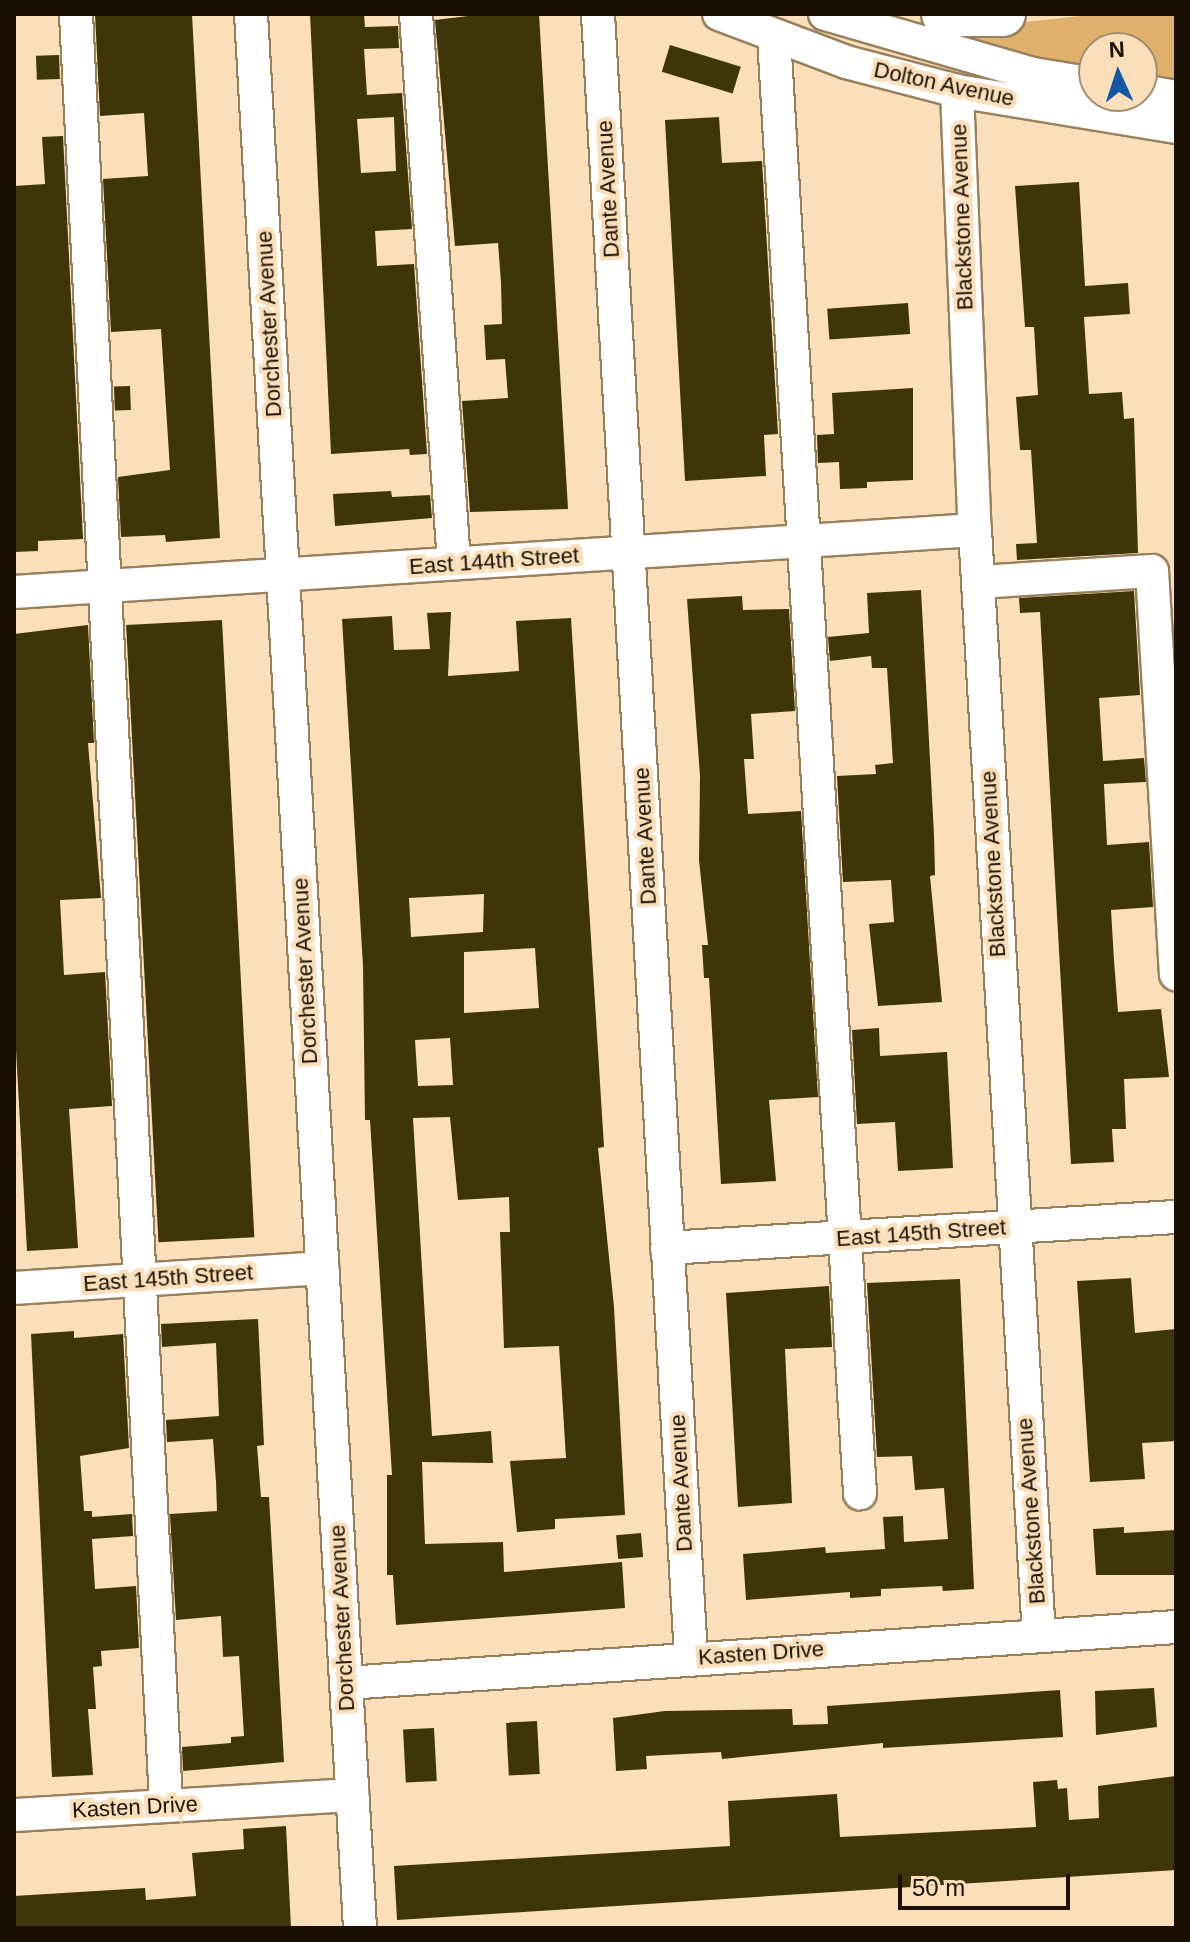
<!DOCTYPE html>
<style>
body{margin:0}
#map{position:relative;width:1190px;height:1942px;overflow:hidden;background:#fadfba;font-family:Arial,sans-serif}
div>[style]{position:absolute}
.green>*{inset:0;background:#e0b16c}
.building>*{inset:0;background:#3e3508;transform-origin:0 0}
.roads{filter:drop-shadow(2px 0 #98805d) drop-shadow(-2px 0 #98805d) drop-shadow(0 2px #98805d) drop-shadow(0 -2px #98805d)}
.minor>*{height:32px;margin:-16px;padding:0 16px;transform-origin:16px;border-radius:16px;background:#fff}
.highway>*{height:44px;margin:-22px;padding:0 22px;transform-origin:22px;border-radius:22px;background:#fff}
span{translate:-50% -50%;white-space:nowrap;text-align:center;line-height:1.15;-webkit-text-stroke:8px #fadfba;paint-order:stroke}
.street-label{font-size:22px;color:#1a1104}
.frame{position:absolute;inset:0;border:16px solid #1a1104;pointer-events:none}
.north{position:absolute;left:1078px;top:32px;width:80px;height:80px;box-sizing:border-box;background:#fadfba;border:2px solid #a08d71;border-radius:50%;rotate:357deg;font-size:22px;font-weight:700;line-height:32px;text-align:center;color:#1a1104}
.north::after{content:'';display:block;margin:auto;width:28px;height:36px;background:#1557a7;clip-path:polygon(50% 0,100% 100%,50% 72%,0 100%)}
.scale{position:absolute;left:898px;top:1874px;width:172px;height:36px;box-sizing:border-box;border:4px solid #1a1104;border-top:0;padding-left:10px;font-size:24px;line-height:28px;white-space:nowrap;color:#1a1104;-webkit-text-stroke:6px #fadfba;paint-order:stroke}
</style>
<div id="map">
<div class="green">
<div style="clip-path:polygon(1099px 14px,1176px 14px,1176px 81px,1142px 76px,1142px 48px,1094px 48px,1094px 68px,925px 33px)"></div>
</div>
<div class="building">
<div style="clip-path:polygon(95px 14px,192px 14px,220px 538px,166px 542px,165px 535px,121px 537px,118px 477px,170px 470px,161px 329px,111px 332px,103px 179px,148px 176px,144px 113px,100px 116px)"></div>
<div style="clip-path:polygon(evenodd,310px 14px,364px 14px,365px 27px,398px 26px,399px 48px,364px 49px,367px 95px,402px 93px,412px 229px,375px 231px,377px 266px,414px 264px,427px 454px,410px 455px,409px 449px,331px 454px,310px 14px,394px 117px,396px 171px,361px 173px,357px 119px,394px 117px)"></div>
<div style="clip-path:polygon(485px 14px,539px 14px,568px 509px,470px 512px,462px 401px,508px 398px,505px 359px,486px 360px,484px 325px,502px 324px,501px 282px,498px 243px,455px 246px,435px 20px)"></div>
<div style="left:670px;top:45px;width:74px;height:28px;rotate:17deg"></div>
<div style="left:59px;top:55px;width:24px;height:23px;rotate:88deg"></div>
<div style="clip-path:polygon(719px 117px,722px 163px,762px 161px,778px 434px,764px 435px,766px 476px,685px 481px,665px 120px)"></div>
<div style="clip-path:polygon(63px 136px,83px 539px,38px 541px,38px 551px,14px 552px,14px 186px,45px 184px,42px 137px)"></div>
<div style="clip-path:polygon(1079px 182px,1085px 286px,1128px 283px,1130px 314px,1084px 317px,1089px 394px,1122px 392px,1124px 419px,1134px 418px,1138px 553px,1017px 560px,1016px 544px,1037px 543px,1031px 450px,1020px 450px,1016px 397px,1038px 395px,1034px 327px,1025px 327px,1015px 186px)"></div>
<div style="left:908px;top:303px;width:31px;height:81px;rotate:86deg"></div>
<div style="left:130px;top:386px;width:24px;height:16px;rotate:88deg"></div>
<div style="clip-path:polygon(913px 388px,913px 480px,867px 482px,867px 488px,840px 489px,839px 462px,818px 463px,817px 435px,834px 434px,832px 393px)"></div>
<div style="clip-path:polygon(391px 491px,392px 497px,430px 495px,432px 518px,335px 526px,333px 494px)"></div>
<div style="clip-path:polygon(921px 590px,934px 835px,935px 875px,930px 876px,942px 1002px,878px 1006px,869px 924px,894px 922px,891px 880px,843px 882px,837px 776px,876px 774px,875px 765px,893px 763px,887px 668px,872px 668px,871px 656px,830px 661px,828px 637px,869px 633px,867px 593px)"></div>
<div style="clip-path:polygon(1134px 591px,1140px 695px,1099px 698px,1103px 761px,1144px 758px,1146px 782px,1104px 784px,1107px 845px,1149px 842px,1153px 907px,1111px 910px,1114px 960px,1118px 1012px,1161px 1009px,1169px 1077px,1124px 1079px,1126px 1129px,1112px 1129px,1114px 1162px,1071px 1164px,1040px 612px,1020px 613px,1019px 598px)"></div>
<div style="clip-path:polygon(742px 596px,743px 610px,789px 609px,795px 711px,751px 714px,754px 759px,744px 759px,748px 814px,801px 811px,818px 1097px,769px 1100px,776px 1181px,721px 1184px,709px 978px,704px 978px,702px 945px,708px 945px,699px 860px,700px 776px,687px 599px)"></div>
<div style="clip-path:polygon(evenodd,451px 612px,448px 676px,519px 671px,516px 621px,571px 618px,604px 1147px,598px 1148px,614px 1307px,625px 1515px,555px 1519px,555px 1529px,517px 1532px,510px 1461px,566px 1458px,559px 1346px,504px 1348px,500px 1232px,510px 1232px,509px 1197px,458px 1200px,450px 1117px,413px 1118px,432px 1436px,491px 1431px,493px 1463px,422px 1462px,425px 1544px,503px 1542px,504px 1572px,622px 1562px,625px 1608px,396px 1625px,393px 1575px,387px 1575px,387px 1475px,392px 1475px,370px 1120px,365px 1120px,363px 966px,342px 619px,392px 616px,394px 650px,430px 649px,427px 613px,451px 612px,484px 894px,483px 932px,411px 937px,409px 898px,484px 894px,451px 612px,535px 948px,539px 1008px,464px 1013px,464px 952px,535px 948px,451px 612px,450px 1038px,453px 1085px,418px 1086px,415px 1040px,450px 1038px)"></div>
<div style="left:222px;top:620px;width:618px;height:96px;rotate:87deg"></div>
<div style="clip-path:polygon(88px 625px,94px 743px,88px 743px,101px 898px,60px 900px,64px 975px,105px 972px,112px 1106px,69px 1109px,78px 1248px,27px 1251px,14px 1013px,14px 634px)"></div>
<div style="clip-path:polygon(879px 1028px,880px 1056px,947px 1052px,953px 1168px,898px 1171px,895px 1122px,857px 1124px,852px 1030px)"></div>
<div style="clip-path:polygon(1131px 1278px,1135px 1333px,1176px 1329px,1176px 1441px,1142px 1443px,1145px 1479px,1090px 1482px,1077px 1281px)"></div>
<div style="clip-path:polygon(960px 1279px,974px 1589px,943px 1591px,942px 1586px,881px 1589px,881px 1596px,850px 1598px,850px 1592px,746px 1600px,743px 1554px,825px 1547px,826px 1553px,885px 1549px,883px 1517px,903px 1516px,904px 1542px,948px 1539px,944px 1488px,915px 1490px,912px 1456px,877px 1457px,867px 1283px)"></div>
<div style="clip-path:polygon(829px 1286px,832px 1347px,785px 1349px,792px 1503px,738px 1507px,726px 1293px)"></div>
<div style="clip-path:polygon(258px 1319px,264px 1445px,257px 1446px,261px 1497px,269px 1497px,284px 1762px,183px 1771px,182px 1747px,231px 1743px,231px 1737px,244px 1736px,239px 1656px,223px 1657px,221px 1616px,176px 1620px,170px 1514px,217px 1511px,216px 1482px,213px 1439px,167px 1442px,166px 1420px,219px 1416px,216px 1343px,162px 1347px,161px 1324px)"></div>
<div style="clip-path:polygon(74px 1331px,74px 1338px,123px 1334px,129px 1448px,80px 1456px,84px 1511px,92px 1511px,92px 1517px,132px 1514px,133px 1536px,92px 1539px,95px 1589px,136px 1586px,139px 1648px,101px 1651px,102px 1666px,93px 1667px,96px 1709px,88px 1709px,93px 1775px,52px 1777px,31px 1334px)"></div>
<div style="clip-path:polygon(1124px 1527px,1124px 1533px,1175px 1530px,1176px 1575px,1096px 1575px,1093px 1529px)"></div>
<div style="left:641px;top:1533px;width:24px;height:25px;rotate:85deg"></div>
<div style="clip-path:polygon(1154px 1688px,1157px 1727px,1096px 1735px,1095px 1691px)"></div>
<div style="clip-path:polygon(1060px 1690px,1063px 1737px,883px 1748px,883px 1743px,722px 1759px,721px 1752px,646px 1756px,647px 1769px,616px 1771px,613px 1718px,665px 1711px,792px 1709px,793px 1725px,828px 1724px,827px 1706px)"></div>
<div style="left:537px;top:1721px;width:53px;height:31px;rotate:87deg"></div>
<div style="left:434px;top:1728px;width:53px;height:31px;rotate:87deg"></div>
<div style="clip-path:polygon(1176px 1776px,1176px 1870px,397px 1920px,394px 1866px,730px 1846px,728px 1801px,837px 1794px,840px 1837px,999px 1829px,1036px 1827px,1033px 1782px,1057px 1780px,1058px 1789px,1067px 1788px,1069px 1820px,1099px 1818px,1098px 1786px)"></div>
<div style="clip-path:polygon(286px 1826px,291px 1928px,14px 1927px,14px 1896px,145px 1888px,146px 1900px,196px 1896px,192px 1853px,244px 1849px,243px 1829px)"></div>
</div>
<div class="roads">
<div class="minor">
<div style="left:76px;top:14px;width:1794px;rotate:87.12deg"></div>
<div style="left:251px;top:14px;width:1917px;rotate:86.74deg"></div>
<div style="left:416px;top:14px;width:550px;rotate:86.04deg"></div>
<div style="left:598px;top:14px;width:1647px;rotate:86.76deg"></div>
<div style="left:719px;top:14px;width:136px;rotate:20.7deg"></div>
<div style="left:846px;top:62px;width:115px;rotate:14.6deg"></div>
<div style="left:957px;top:91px;width:222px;rotate:9.3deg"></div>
<div style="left:825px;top:14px;width:216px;rotate:16.1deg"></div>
<div style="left:1033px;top:74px;width:62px;rotate:9.3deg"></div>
<div style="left:774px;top:37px;width:1459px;rotate:86.62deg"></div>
<div style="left:957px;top:91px;width:439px;rotate:87.7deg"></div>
<div style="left:975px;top:530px;width:1108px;rotate:86.69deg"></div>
<div style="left:1142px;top:91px;width:35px;rotate:10deg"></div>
<div style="left:978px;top:582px;width:174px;rotate:-3.6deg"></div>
<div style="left:1152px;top:571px;width:404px;rotate:86.6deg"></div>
<div style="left:14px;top:592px;width:963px;rotate:-3.69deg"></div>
<div style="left:667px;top:1248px;width:510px;rotate:-3.49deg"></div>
<div style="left:14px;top:1288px;width:309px;rotate:-3.7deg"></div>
<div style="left:346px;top:1683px;width:832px;rotate:-3.86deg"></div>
<div style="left:14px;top:1815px;width:339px;rotate:-3.4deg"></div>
</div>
<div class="highway">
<div style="left:944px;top:14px;width:59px"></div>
</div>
</div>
<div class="street-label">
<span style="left:944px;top:84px;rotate:12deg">Dolton Avenue</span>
<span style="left:608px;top:189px;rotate:-93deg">Dante Avenue</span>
<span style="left:962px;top:217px;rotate:-92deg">Blackstone Avenue</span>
<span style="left:269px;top:324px;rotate:-93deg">Dorchester Avenue</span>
<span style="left:494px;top:561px;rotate:-4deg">East 144th Street</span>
<span style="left:645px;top:836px;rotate:-93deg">Dante Avenue</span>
<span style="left:993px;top:864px;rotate:-93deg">Blackstone Avenue</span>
<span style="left:305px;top:971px;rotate:-93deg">Dorchester Avenue</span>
<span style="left:921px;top:1233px;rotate:-4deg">East 145th Street</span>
<span style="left:168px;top:1278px;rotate:-4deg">East 145th Street</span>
<span style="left:681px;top:1483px;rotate:-93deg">Dante Avenue</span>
<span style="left:1031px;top:1511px;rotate:-94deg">Blackstone Avenue</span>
<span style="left:342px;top:1618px;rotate:-93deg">Dorchester Avenue</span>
<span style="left:761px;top:1653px;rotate:-4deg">Kasten Drive</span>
<span style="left:135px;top:1807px;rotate:-3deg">Kasten Drive</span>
</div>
<div class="frame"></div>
<div class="north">N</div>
<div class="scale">50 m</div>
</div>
